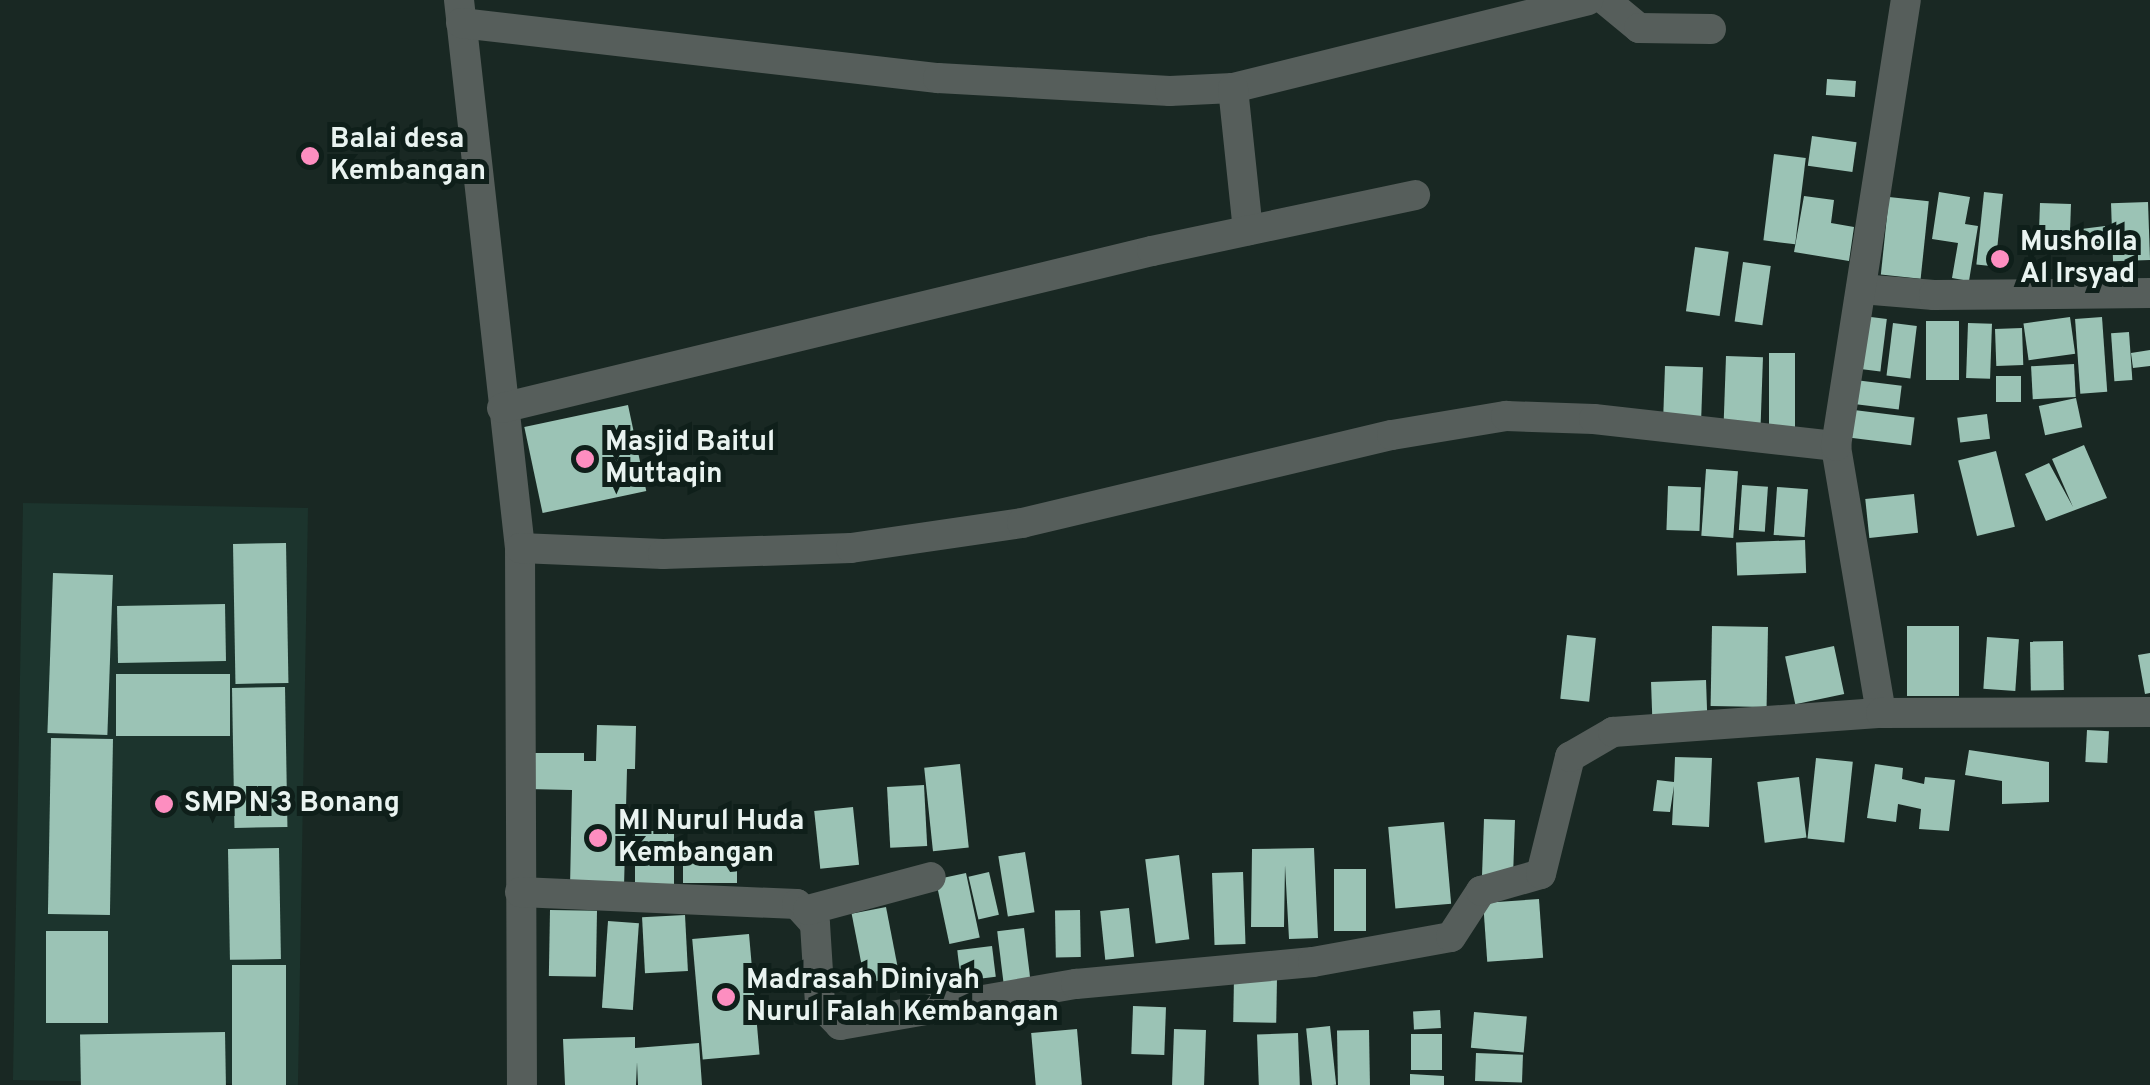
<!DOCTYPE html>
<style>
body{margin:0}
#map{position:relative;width:2150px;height:1085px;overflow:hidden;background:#192823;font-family:Overpass,sans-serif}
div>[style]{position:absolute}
.built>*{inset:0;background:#1c342d;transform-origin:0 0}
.building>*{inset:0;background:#9bc3b5;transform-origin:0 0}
.street>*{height:30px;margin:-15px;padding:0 15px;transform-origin:15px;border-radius:15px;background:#565e5b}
.dots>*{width:28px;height:28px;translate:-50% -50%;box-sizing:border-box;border:5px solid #0f1f1a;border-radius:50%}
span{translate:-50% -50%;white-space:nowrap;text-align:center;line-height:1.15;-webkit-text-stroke:10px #0f1f1a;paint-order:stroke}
.poi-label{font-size:28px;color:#e9f3f0;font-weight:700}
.left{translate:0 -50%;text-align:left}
</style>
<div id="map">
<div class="built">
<div style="left:308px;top:508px;width:577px;height:285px;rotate:91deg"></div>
</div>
<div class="building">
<div style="left:1827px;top:79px;width:29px;height:16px;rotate:4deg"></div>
<div style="left:1812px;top:136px;width:45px;height:30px;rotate:8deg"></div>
<div style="left:1774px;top:154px;width:32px;height:87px;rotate:7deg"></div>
<div style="clip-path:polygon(1939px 192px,1970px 197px,1965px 224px,1978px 226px,1969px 281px,1952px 278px,1958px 243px,1932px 239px)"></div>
<div style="left:1984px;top:192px;width:19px;height:73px;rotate:6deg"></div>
<div style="clip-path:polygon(1804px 196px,1834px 200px,1831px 223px,1854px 227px,1849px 261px,1794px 252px)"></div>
<div style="left:1889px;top:197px;width:40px;height:78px;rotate:6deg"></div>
<div style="left:2148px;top:202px;width:58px;height:37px;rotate:88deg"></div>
<div style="left:2040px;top:203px;width:31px;height:50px;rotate:2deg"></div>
<div style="left:2105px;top:226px;width:25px;height:32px;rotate:83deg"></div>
<div style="left:1695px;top:247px;width:34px;height:65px;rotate:8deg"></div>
<div style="left:1743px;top:262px;width:28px;height:60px;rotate:8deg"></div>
<div style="left:1863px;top:316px;width:24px;height:53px;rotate:7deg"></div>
<div style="left:2070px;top:317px;width:37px;height:47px;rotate:82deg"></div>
<div style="left:2102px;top:317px;width:75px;height:27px;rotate:86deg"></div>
<div style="left:1926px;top:321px;width:33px;height:59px"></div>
<div style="left:1893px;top:323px;width:24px;height:53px;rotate:7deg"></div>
<div style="left:1968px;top:323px;width:24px;height:55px;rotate:2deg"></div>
<div style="left:2022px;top:328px;width:37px;height:27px;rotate:88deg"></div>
<div style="left:2129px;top:332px;width:48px;height:18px;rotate:86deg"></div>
<div style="clip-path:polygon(2150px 350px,2150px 366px,2133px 368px,2131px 353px)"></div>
<div style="left:1769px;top:353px;width:26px;height:79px"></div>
<div style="left:1726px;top:356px;width:37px;height:74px;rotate:2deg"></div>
<div style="left:2074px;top:364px;width:33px;height:43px;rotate:87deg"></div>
<div style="left:1665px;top:366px;width:38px;height:61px;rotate:2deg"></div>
<div style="left:1996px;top:376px;width:25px;height:26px"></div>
<div style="left:1855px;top:380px;width:47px;height:24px;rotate:7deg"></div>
<div style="left:2076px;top:398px;width:30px;height:38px;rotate:78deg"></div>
<div style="left:628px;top:405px;width:88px;height:106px;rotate:78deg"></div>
<div style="left:1854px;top:410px;width:61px;height:28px;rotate:7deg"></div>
<div style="left:1987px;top:414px;width:25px;height:30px;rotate:83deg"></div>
<div style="clip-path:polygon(2084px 445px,2107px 498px,2046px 521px,2025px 474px,2049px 463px,2073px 507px,2052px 459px)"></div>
<div style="left:1996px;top:451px;width:78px;height:39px;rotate:76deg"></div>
<div style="left:1706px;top:469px;width:32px;height:67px;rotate:4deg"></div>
<div style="left:1742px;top:485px;width:26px;height:45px;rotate:4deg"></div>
<div style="left:1668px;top:486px;width:33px;height:44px;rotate:2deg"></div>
<div style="left:1777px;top:487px;width:31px;height:48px;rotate:4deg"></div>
<div style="left:1914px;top:494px;width:39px;height:49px;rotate:84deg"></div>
<div style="left:1805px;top:540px;width:33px;height:69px;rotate:88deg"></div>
<div style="left:286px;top:543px;width:140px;height:53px;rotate:89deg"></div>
<div style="left:53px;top:573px;width:60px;height:160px;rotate:2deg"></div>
<div style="left:225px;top:604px;width:57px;height:108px;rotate:89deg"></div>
<div style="left:1712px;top:626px;width:56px;height:80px;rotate:1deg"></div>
<div style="left:1907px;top:626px;width:52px;height:70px"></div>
<div style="left:1567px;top:635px;width:29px;height:64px;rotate:6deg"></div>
<div style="left:1987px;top:637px;width:32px;height:52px;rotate:4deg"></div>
<div style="left:2063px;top:641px;width:49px;height:33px;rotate:89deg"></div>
<div style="left:1834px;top:646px;width:49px;height:50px;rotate:78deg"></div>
<div style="clip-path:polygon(2150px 653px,2150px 693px,2145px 694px,2138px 655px)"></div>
<div style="left:116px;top:674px;width:114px;height:62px"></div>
<div style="left:1706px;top:680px;width:34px;height:55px;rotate:88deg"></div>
<div style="left:285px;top:687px;width:140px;height:53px;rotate:89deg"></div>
<div style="clip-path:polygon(597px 725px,636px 726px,635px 769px,627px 769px,624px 887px,570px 887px,572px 790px,527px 789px,529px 753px,584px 753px,584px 761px,596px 761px)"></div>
<div style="left:2087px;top:730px;width:22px;height:32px;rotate:3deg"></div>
<div style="left:51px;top:738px;width:62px;height:176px;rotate:1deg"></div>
<div style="clip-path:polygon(1969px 750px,2049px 762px,2049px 802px,2002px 804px,2002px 781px,1965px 775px)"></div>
<div style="clip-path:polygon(1675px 757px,1712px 758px,1709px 827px,1672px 825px,1674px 786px,1670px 812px,1653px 811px,1657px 780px,1674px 782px)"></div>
<div style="left:1816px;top:758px;width:37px;height:81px;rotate:6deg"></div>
<div style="left:960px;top:764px;width:84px;height:36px;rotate:84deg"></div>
<div style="clip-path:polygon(1875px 764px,1903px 768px,1902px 779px,1924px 784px,1925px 777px,1955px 780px,1949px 831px,1919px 829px,1921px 809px,1898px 804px,1896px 822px,1867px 818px)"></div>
<div style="left:1799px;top:777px;width:61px;height:42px;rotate:83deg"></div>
<div style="left:924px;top:785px;width:61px;height:37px;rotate:87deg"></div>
<div style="left:853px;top:807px;width:58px;height:39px;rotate:84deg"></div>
<div style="left:1484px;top:819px;width:31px;height:56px;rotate:2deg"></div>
<div style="left:1444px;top:822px;width:82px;height:56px;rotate:85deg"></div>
<div style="left:674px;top:831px;width:59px;height:39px;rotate:90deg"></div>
<div style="left:279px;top:848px;width:111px;height:51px;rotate:89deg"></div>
<div style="clip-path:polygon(1314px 848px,1318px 938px,1289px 939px,1285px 865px,1284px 927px,1251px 927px,1252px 849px)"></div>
<div style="left:737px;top:850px;width:33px;height:54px;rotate:90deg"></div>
<div style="left:1025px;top:852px;width:61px;height:27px;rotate:81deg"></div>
<div style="left:1179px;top:855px;width:85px;height:34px;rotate:83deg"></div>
<div style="left:1334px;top:869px;width:32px;height:62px"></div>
<div style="left:989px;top:872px;width:44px;height:21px;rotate:77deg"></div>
<div style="left:1243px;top:872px;width:72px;height:31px;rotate:88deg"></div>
<div style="left:966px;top:873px;width:66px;height:31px;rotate:78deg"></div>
<div style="left:1539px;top:899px;width:59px;height:56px;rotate:86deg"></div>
<div style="left:886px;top:907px;width:71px;height:35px;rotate:79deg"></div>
<div style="left:1129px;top:908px;width:49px;height:29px;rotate:84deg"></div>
<div style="left:550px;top:910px;width:47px;height:66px;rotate:1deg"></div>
<div style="left:1080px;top:910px;width:47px;height:25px;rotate:89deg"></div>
<div style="left:685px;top:915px;width:56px;height:43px;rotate:87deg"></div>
<div style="left:608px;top:921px;width:31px;height:87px;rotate:4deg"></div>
<div style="left:1024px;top:928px;width:54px;height:27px;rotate:83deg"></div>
<div style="left:108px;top:931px;width:92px;height:62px;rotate:90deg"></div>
<div style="left:749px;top:934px;width:121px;height:57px;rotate:85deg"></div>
<div style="left:992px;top:946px;width:31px;height:35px;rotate:83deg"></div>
<div style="left:286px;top:965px;width:120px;height:54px;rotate:90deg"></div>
<div style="left:1234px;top:977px;width:43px;height:45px;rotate:1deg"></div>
<div style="left:1133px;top:1006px;width:33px;height:48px;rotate:2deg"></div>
<div style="left:1440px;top:1010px;width:18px;height:27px;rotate:87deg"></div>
<div style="left:1474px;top:1012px;width:53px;height:36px;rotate:5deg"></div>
<div style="left:1330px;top:1026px;width:59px;height:24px;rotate:84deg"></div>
<div style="left:1077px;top:1029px;width:56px;height:46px;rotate:85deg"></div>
<div style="left:1174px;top:1029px;width:32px;height:56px;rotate:2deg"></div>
<div style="left:1369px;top:1030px;width:55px;height:32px;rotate:89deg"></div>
<div style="left:225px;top:1032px;width:53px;height:145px;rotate:89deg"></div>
<div style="left:1298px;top:1033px;width:52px;height:41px;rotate:88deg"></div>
<div style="left:1411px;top:1034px;width:31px;height:36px"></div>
<div style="clip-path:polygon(635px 1037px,635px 1048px,699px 1043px,702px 1085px,638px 1085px,637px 1062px,636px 1085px,565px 1085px,563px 1039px)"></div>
<div style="left:1476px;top:1053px;width:47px;height:28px;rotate:2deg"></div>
<div style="clip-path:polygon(1410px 1074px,1444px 1076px,1444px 1085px,1410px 1085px)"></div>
</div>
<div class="street">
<div style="left:459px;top:0;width:551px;rotate:83.65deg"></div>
<div style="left:520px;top:548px;width:537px;rotate:89.79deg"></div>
<div style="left:1605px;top:0;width:44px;rotate:39.5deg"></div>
<div style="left:1639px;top:28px;width:72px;rotate:0.8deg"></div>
<div style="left:461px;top:23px;width:480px;rotate:6.6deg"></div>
<div style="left:938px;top:78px;width:232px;rotate:3.2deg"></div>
<div style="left:1170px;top:91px;width:63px;rotate:-2.7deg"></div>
<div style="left:1233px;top:88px;width:366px;rotate:-13.9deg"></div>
<div style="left:1233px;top:88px;width:143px;rotate:84deg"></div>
<div style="left:1861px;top:289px;width:73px;rotate:4.7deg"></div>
<div style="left:1934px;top:295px;width:216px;rotate:-0.5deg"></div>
<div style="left:502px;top:408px;width:669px;rotate:-13.58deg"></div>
<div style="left:1152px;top:251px;width:269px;rotate:-12deg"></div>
<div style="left:520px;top:548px;width:143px;rotate:2.4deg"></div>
<div style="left:663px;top:554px;width:188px;rotate:-1.8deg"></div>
<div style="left:851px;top:548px;width:173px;rotate:-8.3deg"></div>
<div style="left:1022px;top:523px;width:380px;rotate:-13.4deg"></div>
<div style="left:1392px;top:435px;width:116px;rotate:-9.5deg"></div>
<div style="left:1506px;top:416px;width:88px;rotate:2deg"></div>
<div style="left:1594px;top:419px;width:244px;rotate:6.4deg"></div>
<div style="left:1881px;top:713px;width:271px;rotate:-99.6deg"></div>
<div style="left:1836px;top:446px;width:451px;rotate:-81.1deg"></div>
<div style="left:520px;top:892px;width:277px;rotate:2.5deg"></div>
<div style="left:797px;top:904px;width:27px;rotate:48deg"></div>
<div style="left:815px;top:924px;width:80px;rotate:86.4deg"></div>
<div style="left:820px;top:1004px;width:29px;rotate:46deg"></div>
<div style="left:840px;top:1025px;width:240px;rotate:-9.9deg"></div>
<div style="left:1076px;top:984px;width:238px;rotate:-5.3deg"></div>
<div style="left:1313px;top:962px;width:140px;rotate:-10.3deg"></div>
<div style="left:1451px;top:937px;width:55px;rotate:-56.9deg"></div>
<div style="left:1481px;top:891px;width:62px;rotate:-15.8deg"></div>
<div style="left:1541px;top:874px;width:121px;rotate:-76.1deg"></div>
<div style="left:1570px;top:757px;width:50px;rotate:-30.2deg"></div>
<div style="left:1613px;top:732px;width:269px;rotate:-4.1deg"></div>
<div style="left:1881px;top:713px;width:269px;rotate:-0.2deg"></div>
<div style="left:808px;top:910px;width:127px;rotate:-15deg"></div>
</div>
<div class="dots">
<div style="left:310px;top:156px;background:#fd8ec0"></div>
<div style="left:2000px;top:259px;background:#fd8ec0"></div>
<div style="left:585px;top:459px;background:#fd8ec0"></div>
<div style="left:164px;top:804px;background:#fd8ec0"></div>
<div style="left:598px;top:838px;background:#fd8ec0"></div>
<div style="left:726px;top:997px;background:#fd8ec0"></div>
</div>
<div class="poi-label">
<span class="left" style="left:330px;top:156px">Balai desa<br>Kembangan</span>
<span class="left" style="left:2020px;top:259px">Musholla<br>Al Irsyad</span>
<span class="left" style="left:605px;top:459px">Masjid Baitul<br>Muttaqin</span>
<span class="left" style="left:184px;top:804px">SMP N 3 Bonang</span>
<span class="left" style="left:618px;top:838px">MI Nurul Huda<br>Kembangan</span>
<span class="left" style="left:746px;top:997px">Madrasah Diniyah<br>Nurul Falah Kembangan</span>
</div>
</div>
